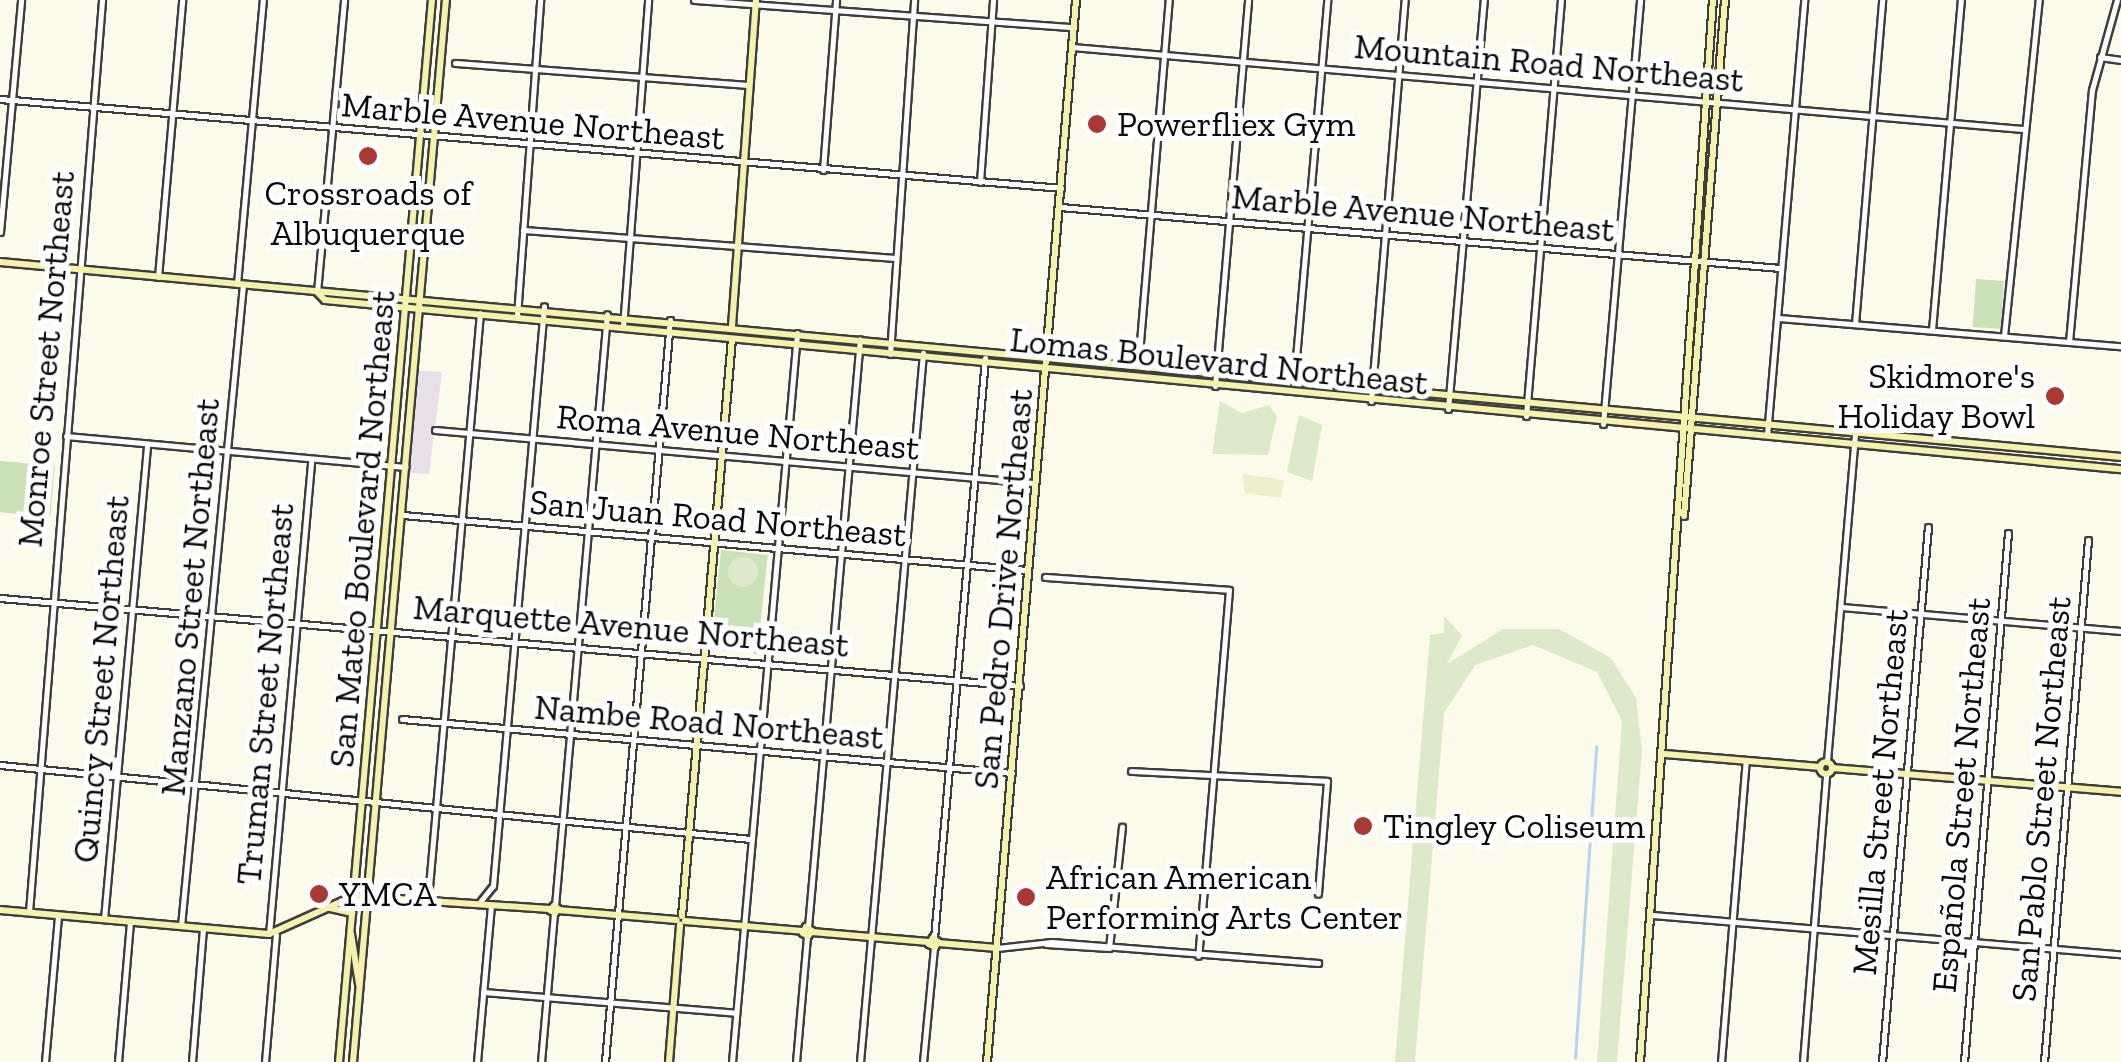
<!DOCTYPE html>
<meta charset="utf-8">
<style>
body{margin:0}
#map{position:relative;width:2121px;height:1062px;overflow:hidden;background:#fcfaea;font-family:"Zilla Slab",serif}
div>[style]{position:absolute}
.industrial>*{inset:0;background:#e8dfe8}
.farmland>*{inset:0;background:#efefce}
.green>*{inset:0;background:#cbe2b9;transform-origin:0 0}
.pitch>*{inset:0;background:#dceac9}
.round{border-radius:50%}
.stream>*{height:2.5px;margin:-1.25px;padding:0 1.25px;transform-origin:1.25px;border-radius:1.25px;background:#b5d4ed}
.roads{filter:drop-shadow(2px 0 #3d3d3d) drop-shadow(-2px 0 #3d3d3d) drop-shadow(0 2px #3d3d3d) drop-shadow(0 -2px #3d3d3d)}
.street>*{height:5px;margin:-2.5px;padding:0 2.5px;transform-origin:2.5px;border-radius:2.5px;background:#fff}
.secondary>*{height:6px;margin:-3px;padding:0 3px;transform-origin:3px;border-radius:3px;background:#f4f2ad}
.secondary>.ring{margin:-3px;padding:0;box-sizing:content-box;background:none;border:6px solid #f4f2ad;border-radius:50%}
.dots>*{width:28px;height:28px;translate:-50% -50%;box-sizing:border-box;border:5px solid #fff;border-radius:50%}
span{translate:-50% -50%;white-space:nowrap;text-align:center;line-height:1.15;-webkit-text-stroke:10px #fff;paint-order:stroke}
.street-label{font-size:35px;color:#0a0a0a}
.poi-label{font-size:35px;color:#0a0a0a}
.left{translate:0 -50%;text-align:left}
.right{translate:-100% -50%;text-align:right}
</style>
<div id="map">
<div class="industrial">
<div style="clip-path:polygon(419px 371px,442px 372px,429px 474px,410px 473px)"></div>
</div>
<div class="farmland">
<div style="clip-path:polygon(1242px 474px,1284px 480px,1281px 498px,1245px 493px)"></div>
</div>
<div class="green">
<div style="left:1976px;top:279px;width:28px;height:48px;rotate:4deg"></div>
<div style="left:0;top:461px;width:55px;height:51px;rotate:5deg"></div>
<div style="left:721px;top:550px;width:47px;height:100px;rotate:6deg"></div>
</div>
<div class="pitch">
<div style="clip-path:polygon(1220px 401px,1242px 413px,1269px 405px,1277px 417px,1268px 455px,1212px 454px)"></div>
<div style="clip-path:polygon(1299px 415px,1322px 425px,1312px 481px,1287px 472px)"></div>
<div class="round" style="left:728px;top:557px;width:30px;height:30px"></div>
<div style="clip-path:polygon(1444px 616px,1462px 635px,1447px 664px,1503px 629px,1559px 629px,1611px 658px,1636px 698px,1642px 750px,1617px 1062px,1597px 1062px,1622px 721px,1597px 672px,1533px 645px,1475px 665px,1444px 713px,1415px 1062px,1395px 1062px,1430px 635px,1444px 633px)"></div>
</div>
<div class="stream">
<div style="left:1575px;top:1058px;width:312px;rotate:-86.1deg"></div>
</div>
<div class="roads">
<div class="street">
<div style="left:694px;top:0;width:381px;rotate:4.1deg"></div>
<div style="left:1072px;top:47px;width:954px;rotate:4.93deg"></div>
<div style="left:2100px;top:57px;width:21px;rotate:8deg"></div>
<div style="left:455px;top:63px;width:295px;rotate:4.3deg"></div>
<div style="left:0;top:99px;width:1065px;rotate:4.79deg"></div>
<div style="left:823px;top:170px;width:170px;rotate:-85.6deg"></div>
<div style="left:980px;top:182px;width:182px;rotate:-85.9deg"></div>
<div style="left:1060px;top:207px;width:724px;rotate:4.84deg"></div>
<div style="left:523px;top:230px;width:374px;rotate:4.3deg"></div>
<div style="left:0;top:232px;width:233px;rotate:-84.8deg"></div>
<div style="left:158px;top:277px;width:278px;rotate:-85deg"></div>
<div style="left:237px;top:284px;width:285px;rotate:-84.8deg"></div>
<div style="left:317px;top:292px;width:293px;rotate:-84.7deg"></div>
<div style="left:517px;top:316px;width:317px;rotate:-85.8deg"></div>
<div style="left:1778px;top:318px;width:344px;rotate:4.7deg"></div>
<div style="left:1855px;top:324px;width:325px;rotate:-85.2deg"></div>
<div style="left:623px;top:327px;width:328px;rotate:-85.6deg"></div>
<div style="left:1932px;top:330px;width:331px;rotate:-85deg"></div>
<div style="left:2004px;top:336px;width:338px;rotate:-84.1deg"></div>
<div style="left:2069px;top:342px;width:253px;rotate:-84.8deg"></div>
<div style="left:2092px;top:90px;width:93px;rotate:-74.5deg"></div>
<div style="left:890px;top:354px;width:355px;rotate:-86.1deg"></div>
<div style="left:1138px;top:366px;width:367px;rotate:-85.2deg"></div>
<div style="left:1294px;top:381px;width:382px;rotate:-85deg"></div>
<div style="left:1215px;top:386px;width:387px;rotate:-85.1deg"></div>
<div style="left:1371px;top:401px;width:402px;rotate:-85.2deg"></div>
<div style="left:1448px;top:409px;width:411px;rotate:-85deg"></div>
<div style="left:1526px;top:416px;width:417px;rotate:-85.2deg"></div>
<div style="left:1603px;top:424px;width:426px;rotate:-85deg"></div>
<div style="left:435px;top:430px;width:601px;rotate:5.06deg"></div>
<div style="left:1767px;top:435px;width:437px;rotate:-85.1deg"></div>
<div style="left:66px;top:436px;width:341px;rotate:5.2deg"></div>
<div style="left:403px;top:515px;width:626px;rotate:5.04deg"></div>
<div style="left:1045px;top:577px;width:184px;rotate:4deg"></div>
<div style="left:1229px;top:590px;width:367px;rotate:94.8deg"></div>
<div style="left:0;top:598px;width:1024px;rotate:4.93deg"></div>
<div style="left:1841px;top:607px;width:281px;rotate:4.9deg"></div>
<div style="left:402px;top:719px;width:612px;rotate:5.06deg"></div>
<div style="left:1827px;top:761px;width:328px;rotate:-85.1deg"></div>
<div style="left:0;top:765px;width:755px;rotate:5.63deg"></div>
<div style="left:1131px;top:771px;width:196px;rotate:2.9deg"></div>
<div style="left:1327px;top:781px;width:113px;rotate:94.6deg"></div>
<div style="left:428px;top:898px;width:587px;rotate:-84.92deg"></div>
<div style="left:479px;top:903px;width:22px;rotate:-51deg"></div>
<div style="left:493px;top:886px;width:582px;rotate:-84.97deg"></div>
<div style="left:555px;top:906px;width:594px;rotate:-84.98deg"></div>
<div style="left:29px;top:912px;width:915px;rotate:-85.42deg"></div>
<div style="left:1652px;top:915px;width:471px;rotate:4.8deg"></div>
<div style="left:104px;top:919px;width:477px;rotate:-84.8deg"></div>
<div style="left:181px;top:926px;width:645px;rotate:-84.48deg"></div>
<div style="left:808px;top:927px;width:590px;rotate:-84.95deg"></div>
<div style="left:269px;top:934px;width:477px;rotate:-84.9deg"></div>
<div style="left:934px;top:938px;width:582px;rotate:-84.97deg"></div>
<div style="left:1046px;top:944px;width:63px;rotate:3.6deg"></div>
<div style="left:997px;top:948px;width:55px;rotate:-6.2deg"></div>
<div style="left:1052px;top:942px;width:267px;rotate:4.5deg"></div>
<div style="left:1109px;top:948px;width:122px;rotate:-83.9deg"></div>
<div style="left:483px;top:992px;width:254px;rotate:4.7deg"></div>
<div style="left:45px;top:1062px;width:147px;rotate:-84.9deg"></div>
<div style="left:118px;top:1062px;width:141px;rotate:-85.1deg"></div>
<div style="left:192px;top:1062px;width:134px;rotate:-85.3deg"></div>
<div style="left:265px;top:1062px;width:128px;rotate:-85.1deg"></div>
<div style="left:477px;top:1062px;width:157px;rotate:-84.9deg"></div>
<div style="left:541px;top:1062px;width:150px;rotate:-85deg"></div>
<div style="left:605px;top:1062px;width:745px;rotate:-84.99deg"></div>
<div style="left:732px;top:1062px;width:732px;rotate:-84.9deg"></div>
<div style="left:796px;top:1062px;width:126px;rotate:-85deg"></div>
<div style="left:860px;top:1062px;width:712px;rotate:-84.92deg"></div>
<div style="left:923px;top:1062px;width:116px;rotate:-84.5deg"></div>
<div style="left:1721px;top:1062px;width:302px;rotate:-85.3deg"></div>
<div style="left:1803px;top:1062px;width:289px;rotate:-85.4deg"></div>
<div style="left:1882px;top:1062px;width:537px;rotate:-85.09deg"></div>
<div style="left:1964px;top:1062px;width:531px;rotate:-85.25deg"></div>
<div style="left:2044px;top:1062px;width:524px;rotate:-85.18deg"></div>
</div>
<div class="secondary">
<div style="left:0;top:262px;width:2130px;rotate:5.25deg"></div>
<div style="left:317px;top:292px;width:11px;rotate:45deg"></div>
<div style="left:325px;top:300px;width:1804px;rotate:5.38deg"></div>
<div style="left:732px;top:326px;width:327px;rotate:-85.8deg"></div>
<div style="left:1684px;top:516px;width:518px;rotate:-85.46deg"></div>
<div style="left:1665px;top:754px;width:156px;rotate:4.8deg"></div>
<div class="ring" style="left:1820px;top:762px;width:6px;height:6px"></div>
<div style="left:1832px;top:768px;width:290px;rotate:4.7deg"></div>
<div style="left:554px;top:906px;width:5px;rotate:37deg"></div>
<div style="left:558px;top:909px;width:5px;rotate:127deg"></div>
<div style="left:555px;top:913px;width:6px;rotate:-149deg"></div>
<div style="left:550px;top:910px;width:6px;rotate:-45deg"></div>
<div style="left:326px;top:907px;width:27px;rotate:13deg"></div>
<div style="left:0;top:910px;width:270px;rotate:5.1deg"></div>
<div style="left:269px;top:934px;width:93px;rotate:-24.1deg"></div>
<div style="left:354px;top:896px;width:196px;rotate:3.8deg"></div>
<div style="left:558px;top:910px;width:119px;rotate:4.8deg"></div>
<div style="left:682px;top:916px;width:579px;rotate:-85.05deg"></div>
<div style="left:685px;top:921px;width:118px;rotate:4.8deg"></div>
<div style="left:806px;top:927px;width:7px;rotate:34deg"></div>
<div style="left:812px;top:931px;width:6px;rotate:129deg"></div>
<div style="left:808px;top:936px;width:6px;rotate:-149deg"></div>
<div style="left:803px;top:933px;width:7px;rotate:-63deg"></div>
<div style="left:812px;top:932px;width:117px;rotate:4.9deg"></div>
<div style="left:351px;top:934px;width:51px;rotate:80.9deg"></div>
<div style="left:933px;top:938px;width:6px;rotate:39deg"></div>
<div style="left:938px;top:942px;width:6px;rotate:121deg"></div>
<div style="left:935px;top:947px;width:7px;rotate:-153deg"></div>
<div style="left:929px;top:944px;width:7px;rotate:-56deg"></div>
<div style="left:938px;top:943px;width:59px;rotate:4.8deg"></div>
<div style="left:339px;top:1062px;width:1066px;rotate:-85deg"></div>
<div style="left:353px;top:1062px;width:1066px;rotate:-85deg"></div>
<div style="left:669px;top:1062px;width:138px;rotate:-85.4deg"></div>
<div style="left:987px;top:1062px;width:1066px;rotate:-85.21deg"></div>
<div style="left:1640px;top:1062px;width:1065px;rotate:-86.07deg"></div>
</div>
</div>
<div class="dots">
<div style="left:1097px;top:124px;background:#a83935"></div>
<div style="left:368px;top:156px;background:#a83935"></div>
<div style="left:2055px;top:396px;background:#a83935"></div>
<div style="left:1363px;top:826px;background:#a83935"></div>
<div style="left:319px;top:894px;background:#a83935"></div>
<div style="left:1026px;top:897px;background:#a83935"></div>
</div>
<div class="street-label">
<span style="left:1549px;top:63px;rotate:5deg">Mountain Road Northeast</span>
<span style="left:533px;top:121px;rotate:5deg">Marble Avenue Northeast</span>
<span style="left:1423px;top:213px;rotate:5deg">Marble Avenue Northeast</span>
<span style="left:46px;top:359px;rotate:-85deg">Monroe Street Northeast</span>
<span style="left:1219px;top:361px;rotate:6deg">Lomas Boulevard Northeast</span>
<span style="left:738px;top:432px;rotate:5deg">Roma Avenue Northeast</span>
<span style="left:718px;top:518px;rotate:5deg">San Juan Road Northeast</span>
<span style="left:362px;top:529px;rotate:-85deg">San Mateo Boulevard Northeast</span>
<span style="left:1003px;top:589px;rotate:-85deg">San Pedro Drive Northeast</span>
<span style="left:190px;top:597px;rotate:-85deg">Manzano Street Northeast</span>
<span style="left:631px;top:626px;rotate:5deg">Marquette Avenue Northeast</span>
<span style="left:101px;top:679px;rotate:-85deg">Quincy Street Northeast</span>
<span style="left:265px;top:694px;rotate:-85deg">Truman Street Northeast</span>
<span style="left:709px;top:722px;rotate:5deg">Nambe Road Northeast</span>
<span style="left:1880px;top:792px;rotate:-85deg">Mesilla Street Northeast</span>
<span style="left:1961px;top:795px;rotate:-85deg">Española Street Northeast</span>
<span style="left:2041px;top:799px;rotate:-85deg">San Pablo Street Northeast</span>
</div>
<div class="poi-label">
<span class="left" style="left:1117px;top:124px">Powerfliex Gym</span>
<span style="left:368px;top:213px">Crossroads of<br>Albuquerque</span>
<span class="right" style="left:2035px;top:396px">Skidmore's<br>Holiday Bowl</span>
<span class="left" style="left:1383px;top:826px">Tingley Coliseum</span>
<span class="left" style="left:1046px;top:897px">African American<br>Performing Arts Center</span>
<span class="left" style="left:339px;top:894px">YMCA</span>
</div>
</div>
